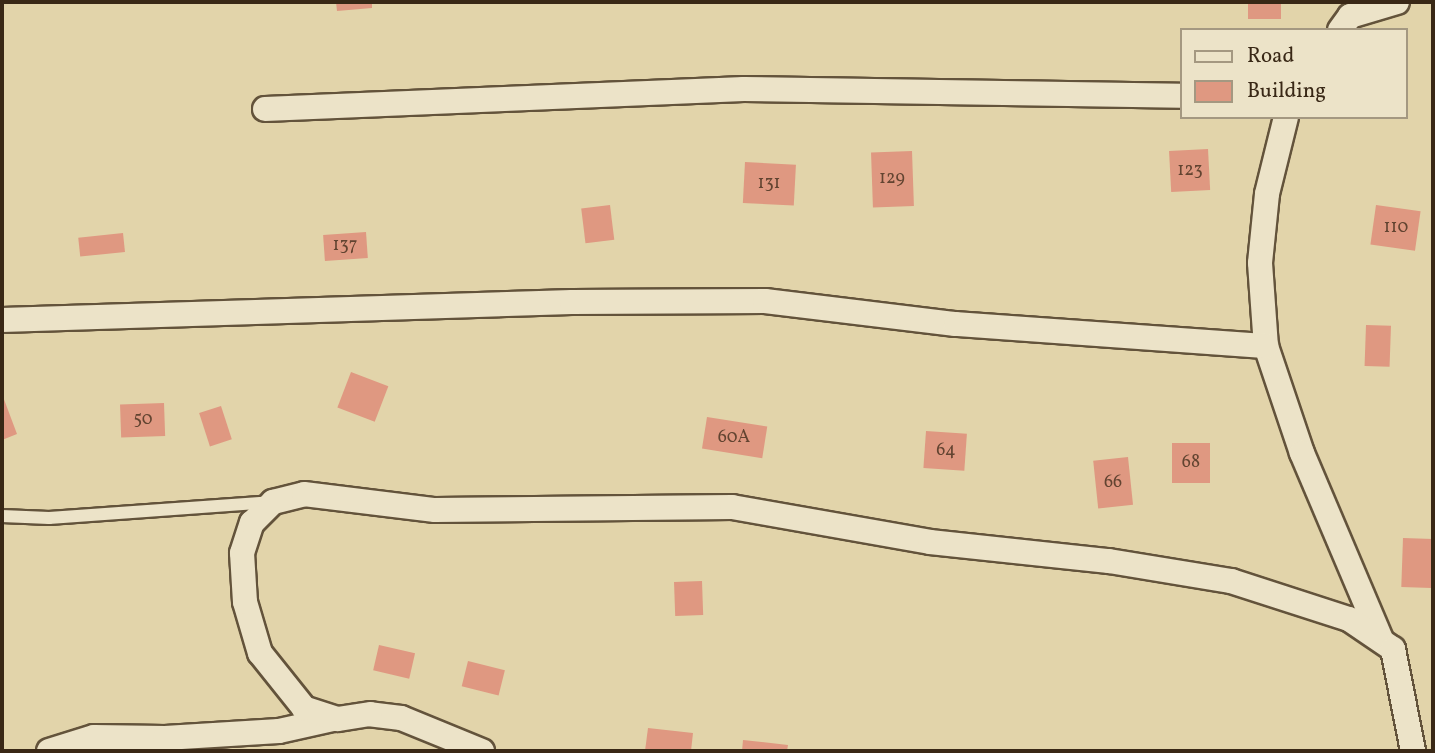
<!DOCTYPE html>
<meta charset="utf-8">
<style>
body{margin:0}
#map{position:relative;width:1435px;height:753px;overflow:hidden;background:#e2d4aa;font-family:Vollkorn,serif}
div>[style]{position:absolute}
.building>*{inset:0;background:#df9881;transform-origin:0 0}
.roads{filter:drop-shadow(2px 0 #63533b) drop-shadow(-2px 0 #63533b) drop-shadow(0 2px #63533b) drop-shadow(0 -2px #63533b)}
.lane>*{height:12px;margin:-6px;padding:0 6px;transform-origin:6px;border-radius:6px;background:#ece3c8}
.street>*{height:24px;margin:-12px;padding:0 12px;transform-origin:12px;border-radius:12px;background:#ece3c8}
span{translate:-50% -50%;white-space:nowrap;text-align:center;line-height:1.15;-webkit-text-stroke:7px #ece3c8;paint-order:stroke}
.number-label{font-size:18px;color:#624431}
.number-label span{-webkit-text-stroke-width:0}
.frame{position:absolute;inset:0;border:4px solid #392816;pointer-events:none}
.legend{position:absolute;left:1180px;top:28px;width:228px;height:91px;box-sizing:border-box;background:#ece3c8;border:2px solid #a49881;margin:0;padding:9px 12px;list-style:none;font-size:21px;color:#392816}
.legend li{display:flex;align-items:center;gap:14px;height:35px}
.legend b{width:35px;border:2px solid #a49881}
</style>
<div id="map">
<div class="building">
<div style="clip-path:polygon(336px 2px,372px 2px,372px 8px,337px 11px)"></div>
<div style="left:1248px;top:2px;width:33px;height:17px"></div>
<div style="left:1208px;top:149px;width:41px;height:39px;rotate:87deg"></div>
<div style="left:912px;top:151px;width:55px;height:41px;rotate:88deg"></div>
<div style="left:745px;top:162px;width:51px;height:41px;rotate:3deg"></div>
<div style="left:610px;top:205px;width:35px;height:29px;rotate:83deg"></div>
<div style="left:1376px;top:205px;width:45px;height:40px;rotate:8deg"></div>
<div style="left:366px;top:232px;width:26px;height:43px;rotate:86deg"></div>
<div style="left:123px;top:233px;width:19px;height:45px;rotate:84deg"></div>
<div style="left:1366px;top:325px;width:25px;height:41px;rotate:2deg"></div>
<div style="left:351px;top:372px;width:40px;height:38px;rotate:21deg"></div>
<div style="clip-path:polygon(2px 394px,17px 434px,2px 440px)"></div>
<div style="left:164px;top:403px;width:33px;height:44px;rotate:88deg"></div>
<div style="left:221px;top:406px;width:35px;height:23px;rotate:72deg"></div>
<div style="left:707px;top:417px;width:61px;height:32px;rotate:9deg"></div>
<div style="left:926px;top:431px;width:41px;height:37px;rotate:4deg"></div>
<div style="left:1172px;top:443px;width:38px;height:40px"></div>
<div style="left:1128px;top:457px;width:48px;height:35px;rotate:84deg"></div>
<div style="left:1403px;top:538px;width:30px;height:49px;rotate:2deg"></div>
<div style="left:702px;top:581px;width:34px;height:28px;rotate:88deg"></div>
<div style="left:379px;top:645px;width:37px;height:26px;rotate:13deg"></div>
<div style="left:468px;top:661px;width:38px;height:26px;rotate:14deg"></div>
<div style="clip-path:polygon(648px 728px,693px 733px,691px 751px,645px 751px)"></div>
<div style="clip-path:polygon(743px 740px,788px 745px,787px 751px,742px 751px)"></div>
</div>
<div class="roads">
<div class="lane">
<div style="left:2px;top:516px;width:47px;rotate:2.4deg"></div>
<div style="left:49px;top:518px;width:222px;rotate:-4.1deg"></div>
</div>
<div class="street">
<div style="left:1340px;top:30px;width:17px;rotate:-54deg"></div>
<div style="left:1350px;top:16px;width:49px;rotate:-16.6deg"></div>
<div style="left:265px;top:109px;width:479px;rotate:-2.4deg"></div>
<div style="left:744px;top:89px;width:437px;rotate:0.9deg"></div>
<div style="left:1286px;top:117px;width:79px;rotate:103.9deg"></div>
<div style="left:1267px;top:194px;width:69px;rotate:95.8deg"></div>
<div style="left:1260px;top:263px;width:83px;rotate:85.9deg"></div>
<div style="left:1266px;top:346px;width:113px;rotate:71.4deg"></div>
<div style="left:1302px;top:453px;width:200px;rotate:67deg"></div>
<div style="left:2px;top:320px;width:570px;rotate:-1.81deg"></div>
<div style="left:572px;top:302px;width:193px;rotate:-0.3deg"></div>
<div style="left:765px;top:301px;width:192px;rotate:6.9deg"></div>
<div style="left:956px;top:324px;width:311px;rotate:4.1deg"></div>
<div style="left:49px;top:751px;width:47px;rotate:-17.3deg"></div>
<div style="left:94px;top:737px;width:71px;rotate:0.8deg"></div>
<div style="left:165px;top:738px;width:114px;rotate:-3.5deg"></div>
<div style="left:279px;top:731px;width:55px;rotate:-12.5deg"></div>
<div style="left:482px;top:751px;width:87px;rotate:-157.8deg"></div>
<div style="left:401px;top:718px;width:31px;rotate:-173deg"></div>
<div style="left:370px;top:714px;width:33px;rotate:171deg"></div>
<div style="left:337px;top:719px;width:35px;rotate:-162deg"></div>
<div style="left:304px;top:708px;width:70px;rotate:-128.7deg"></div>
<div style="left:260px;top:653px;width:53px;rotate:-106.4deg"></div>
<div style="left:245px;top:602px;width:49px;rotate:-93.5deg"></div>
<div style="left:242px;top:553px;width:32px;rotate:-72deg"></div>
<div style="left:252px;top:523px;width:30px;rotate:-45deg"></div>
<div style="left:273px;top:502px;width:32px;rotate:-14deg"></div>
<div style="left:304px;top:494px;width:132px;rotate:7deg"></div>
<div style="left:435px;top:510px;width:297px;rotate:-0.6deg"></div>
<div style="left:732px;top:507px;width:201px;rotate:10deg"></div>
<div style="left:930px;top:542px;width:180px;rotate:6.1deg"></div>
<div style="left:1109px;top:561px;width:124px;rotate:9.3deg"></div>
<div style="left:1231px;top:581px;width:124px;rotate:17.9deg"></div>
<div style="left:1349px;top:619px;width:53px;rotate:34.3deg"></div>
<div style="left:1393px;top:649px;width:104px;rotate:78.9deg"></div>
</div>
</div>
<div class="number-label">
<span style="left:1190px;top:171px">123</span>
<span style="left:892px;top:179px">129</span>
<span style="left:769px;top:184px">131</span>
<span style="left:1396px;top:228px">110</span>
<span style="left:345px;top:246px">137</span>
<span style="left:143px;top:420px">50</span>
<span style="left:734px;top:438px">60А</span>
<span style="left:946px;top:451px">64</span>
<span style="left:1191px;top:463px">68</span>
<span style="left:1113px;top:483px">66</span>
</div>
<div class="frame"></div>
<ul class="legend">
<li><b style="height:9px;background:#ece3c8"></b>Road</li>
<li><b style="height:19px;background:#df9881"></b>Building</li>
</ul>
</div>
